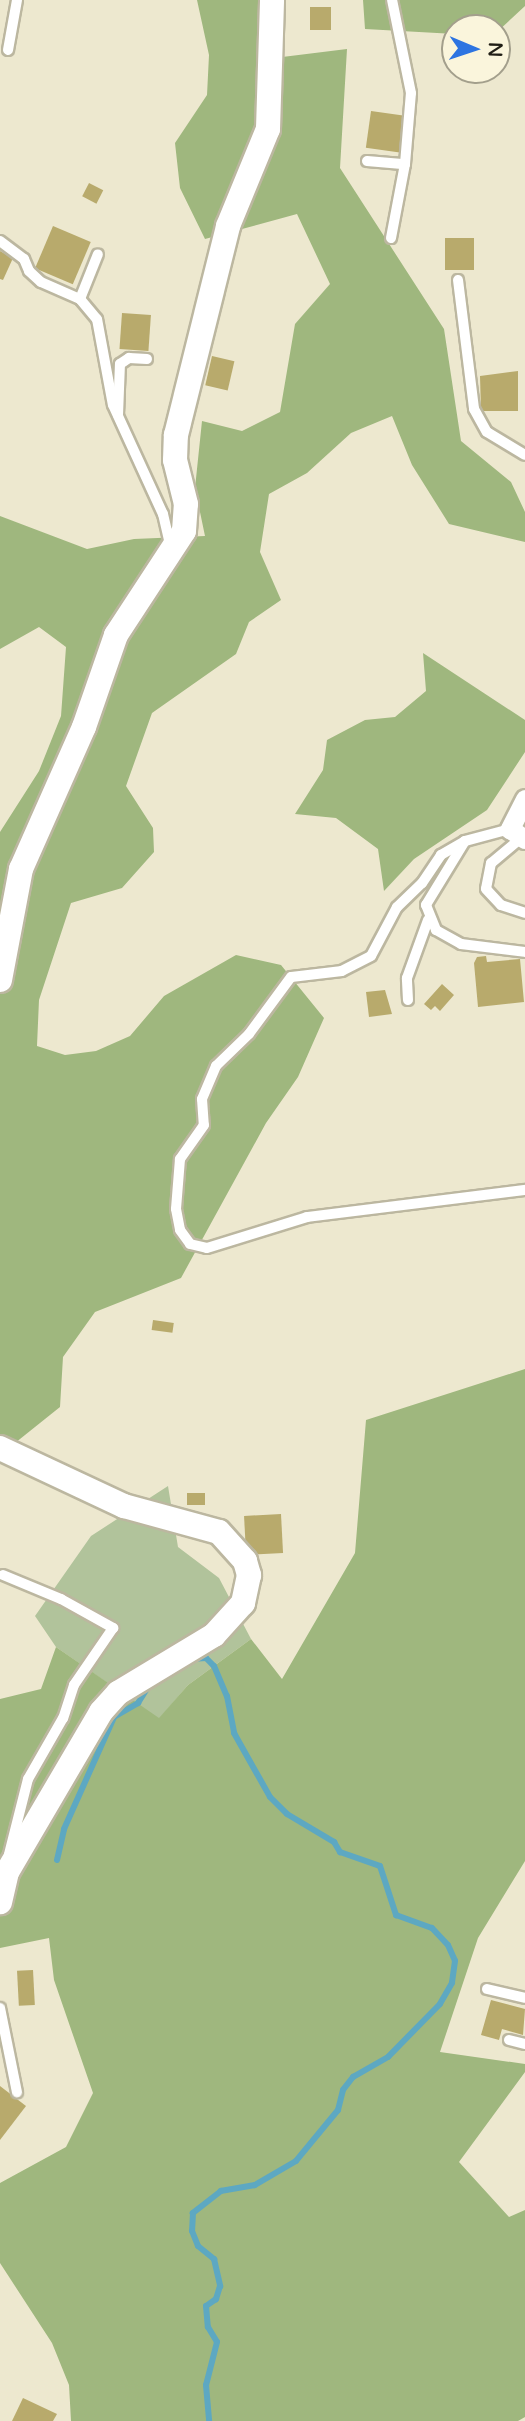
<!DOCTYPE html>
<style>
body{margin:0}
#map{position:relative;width:525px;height:2421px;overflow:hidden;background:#ede8cf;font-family:"Varela Round",sans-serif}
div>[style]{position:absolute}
.green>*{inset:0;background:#b1c39b}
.forest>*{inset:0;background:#9fb77e}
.stream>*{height:6px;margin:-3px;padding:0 3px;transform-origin:3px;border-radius:3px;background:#5da8c2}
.building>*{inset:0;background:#b8aa6c;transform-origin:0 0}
.roads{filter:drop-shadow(2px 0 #bcb7a0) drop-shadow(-2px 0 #bcb7a0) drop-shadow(0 2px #bcb7a0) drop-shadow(0 -2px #bcb7a0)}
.service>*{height:10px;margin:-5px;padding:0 5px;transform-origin:5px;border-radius:5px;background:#fff}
.minor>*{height:19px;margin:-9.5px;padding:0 9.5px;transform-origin:9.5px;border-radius:9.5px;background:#fff}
.tertiary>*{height:24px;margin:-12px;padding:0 12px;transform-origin:12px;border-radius:12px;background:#fff}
span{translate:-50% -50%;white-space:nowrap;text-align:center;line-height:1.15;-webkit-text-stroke:7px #faf5dc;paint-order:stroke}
.north{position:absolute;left:441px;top:14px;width:70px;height:70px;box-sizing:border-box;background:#faf5dc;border:2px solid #a39f8c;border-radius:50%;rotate:92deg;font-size:19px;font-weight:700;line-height:28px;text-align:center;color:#201e15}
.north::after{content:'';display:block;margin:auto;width:24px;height:32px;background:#2d74e1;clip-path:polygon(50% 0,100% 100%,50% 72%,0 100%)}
</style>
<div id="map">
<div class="green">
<div style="clip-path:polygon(168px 1486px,178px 1547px,219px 1578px,251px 1639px,188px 1685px,159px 1719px,56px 1647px,35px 1616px,91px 1536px)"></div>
</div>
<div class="forest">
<div style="clip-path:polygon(197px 0,259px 0,258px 60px,347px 49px,340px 168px,444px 329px,461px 441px,511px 482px,525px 512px,525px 542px,449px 524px,412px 465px,392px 416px,351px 433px,307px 473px,269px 494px,260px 552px,281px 600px,249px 622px,236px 654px,152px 713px,126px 786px,153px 828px,154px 852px,122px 888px,71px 903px,39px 1000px,37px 1046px,65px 1055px,96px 1051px,130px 1036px,164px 996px,236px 955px,281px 965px,324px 1018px,298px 1077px,266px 1123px,181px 1278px,95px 1312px,63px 1357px,60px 1407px,0 1455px,0 832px,39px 771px,61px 716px,66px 647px,39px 627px,0 649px,0 516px,87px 549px,134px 539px,205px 536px,195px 488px,202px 421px,242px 431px,280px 412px,295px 324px,330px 284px,297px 214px,205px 239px,180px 188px,175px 143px,207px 95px,209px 55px)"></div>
<div style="clip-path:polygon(363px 0,525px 0,525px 6px,497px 32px,497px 28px,455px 28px,455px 34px,365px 29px)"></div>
<div style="clip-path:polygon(423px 653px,525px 720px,525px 752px,487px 810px,414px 859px,384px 891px,378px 849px,336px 818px,295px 814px,323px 770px,327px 740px,365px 720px,395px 717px,426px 691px)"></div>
<div style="clip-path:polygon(525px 1369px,525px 1861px,478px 1938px,440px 2052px,525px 2064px,525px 2072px,459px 2162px,509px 2217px,525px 2210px,525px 2417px,518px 2421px,71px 2421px,69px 2385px,52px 2343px,0 2263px,0 2183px,66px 2147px,93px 2093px,54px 1980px,49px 1938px,0 1948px,0 1699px,41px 1689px,56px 1647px,159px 1718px,188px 1685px,251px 1639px,282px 1679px,355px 1553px,366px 1420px)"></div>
</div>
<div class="stream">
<div style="left:191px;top:1659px;width:15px;rotate:-4deg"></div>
<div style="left:206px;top:1658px;width:11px;rotate:45deg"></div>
<div style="left:214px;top:1666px;width:33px;rotate:67deg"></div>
<div style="left:227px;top:1696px;width:38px;rotate:79deg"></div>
<div style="left:234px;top:1733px;width:73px;rotate:60.6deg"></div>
<div style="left:270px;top:1797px;width:24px;rotate:45deg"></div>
<div style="left:287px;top:1814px;width:55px;rotate:30.8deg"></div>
<div style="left:334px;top:1842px;width:12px;rotate:59deg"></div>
<div style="left:340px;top:1852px;width:42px;rotate:19.3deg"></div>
<div style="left:380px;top:1866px;width:52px;rotate:71.9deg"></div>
<div style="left:396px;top:1915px;width:38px;rotate:20deg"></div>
<div style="left:432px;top:1928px;width:23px;rotate:47deg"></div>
<div style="left:448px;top:1945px;width:17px;rotate:66deg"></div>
<div style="left:455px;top:1961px;width:22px;rotate:98deg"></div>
<div style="left:452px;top:1983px;width:24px;rotate:120deg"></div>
<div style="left:440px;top:2004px;width:74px;rotate:134.5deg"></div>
<div style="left:388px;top:2057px;width:40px;rotate:150.3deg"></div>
<div style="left:353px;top:2077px;width:16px;rotate:128deg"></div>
<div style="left:343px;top:2090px;width:21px;rotate:104deg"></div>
<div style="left:338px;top:2110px;width:66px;rotate:129.5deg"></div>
<div style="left:296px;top:2161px;width:48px;rotate:149.7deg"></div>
<div style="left:255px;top:2185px;width:35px;rotate:170deg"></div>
<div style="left:221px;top:2191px;width:36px;rotate:142deg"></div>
<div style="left:193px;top:2213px;width:18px;rotate:93deg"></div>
<div style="left:192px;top:2231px;width:16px;rotate:68deg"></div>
<div style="left:198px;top:2246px;width:21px;rotate:39deg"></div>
<div style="left:214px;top:2259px;width:28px;rotate:77deg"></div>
<div style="left:220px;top:2286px;width:14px;rotate:107deg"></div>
<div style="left:216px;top:2299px;width:12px;rotate:145deg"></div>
<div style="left:206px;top:2306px;width:21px;rotate:85deg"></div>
<div style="left:208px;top:2327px;width:17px;rotate:59deg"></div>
<div style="left:217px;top:2342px;width:44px;rotate:104.3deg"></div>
<div style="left:206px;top:2385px;width:36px;rotate:85deg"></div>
<div style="left:57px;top:1860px;width:32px;rotate:-77deg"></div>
<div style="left:64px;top:1829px;width:123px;rotate:-65.9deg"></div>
<div style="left:114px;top:1717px;width:28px;rotate:-30deg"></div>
<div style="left:138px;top:1703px;width:19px;rotate:-58deg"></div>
</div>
<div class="building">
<div style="left:331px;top:7px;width:23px;height:21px;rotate:90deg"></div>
<div style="left:371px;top:111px;width:36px;height:37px;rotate:8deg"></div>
<div style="left:89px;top:183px;width:16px;height:15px;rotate:27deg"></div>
<div style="left:53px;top:226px;width:41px;height:46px;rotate:23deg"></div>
<div style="left:474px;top:238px;width:32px;height:29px;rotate:90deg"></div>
<div style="clip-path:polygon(0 251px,13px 258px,3px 280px,0 279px)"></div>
<div style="left:122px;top:313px;width:29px;height:36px;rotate:4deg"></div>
<div style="left:212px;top:356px;width:23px;height:30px;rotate:13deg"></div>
<div style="clip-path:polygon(518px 371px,518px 411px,481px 411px,480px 376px)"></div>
<div style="clip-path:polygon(486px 956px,487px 962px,520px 959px,524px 1002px,478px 1007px,474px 963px,477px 957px)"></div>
<div style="clip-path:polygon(442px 984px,454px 995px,440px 1011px,435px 1006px,431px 1010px,424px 1004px)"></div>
<div style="clip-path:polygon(385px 990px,392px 1014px,369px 1017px,366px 992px)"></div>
<div style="left:153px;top:1320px;width:21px;height:10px;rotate:8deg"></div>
<div style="left:187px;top:1493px;width:18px;height:12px"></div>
<div style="left:281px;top:1514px;width:39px;height:37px;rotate:87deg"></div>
<div style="left:33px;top:1970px;width:35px;height:16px;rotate:87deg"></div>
<div style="clip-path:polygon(491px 2000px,525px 2009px,523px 2035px,502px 2029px,499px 2040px,481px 2035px)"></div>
<div style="clip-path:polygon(0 2086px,26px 2106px,0 2140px)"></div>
<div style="clip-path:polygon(23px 2398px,57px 2414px,53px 2421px,12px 2421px)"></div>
</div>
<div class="roads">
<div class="service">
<div style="left:8px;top:50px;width:51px;rotate:-79.8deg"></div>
<div style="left:367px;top:161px;width:38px;rotate:5deg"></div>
<div style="left:391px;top:238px;width:75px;rotate:-79.3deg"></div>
<div style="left:405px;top:164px;width:71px;rotate:-85.2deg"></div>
<div style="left:411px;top:93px;width:95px;rotate:-101.5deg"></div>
<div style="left:0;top:241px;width:30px;rotate:37deg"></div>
<div style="left:24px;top:259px;width:13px;rotate:67deg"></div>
<div style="left:29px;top:271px;width:16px;rotate:43deg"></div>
<div style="left:41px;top:282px;width:43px;rotate:23.6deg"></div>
<div style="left:80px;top:299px;width:26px;rotate:50deg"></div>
<div style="left:97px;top:319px;width:87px;rotate:79.5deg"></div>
<div style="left:113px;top:405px;width:120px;rotate:65.4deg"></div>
<div style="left:163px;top:514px;width:31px;rotate:77deg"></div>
<div style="left:458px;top:280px;width:130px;rotate:82.9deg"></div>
<div style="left:474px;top:409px;width:26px;rotate:61deg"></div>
<div style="left:487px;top:432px;width:44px;rotate:31.2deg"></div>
<div style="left:80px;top:299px;width:48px;rotate:-68.2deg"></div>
<div style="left:118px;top:415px;width:51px;rotate:-87.8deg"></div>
<div style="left:120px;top:364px;width:11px;rotate:-34deg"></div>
<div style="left:129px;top:358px;width:18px;rotate:3deg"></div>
<div style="left:510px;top:829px;width:47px;rotate:165.1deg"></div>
<div style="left:465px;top:841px;width:75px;rotate:121.4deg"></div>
<div style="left:426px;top:905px;width:27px;rotate:68deg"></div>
<div style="left:436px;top:930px;width:29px;rotate:29deg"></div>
<div style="left:461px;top:944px;width:64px;rotate:7.1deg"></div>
<div style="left:520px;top:839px;width:38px;rotate:140deg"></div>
<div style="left:491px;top:863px;width:26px;rotate:101deg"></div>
<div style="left:486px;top:889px;width:22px;rotate:47deg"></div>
<div style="left:501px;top:905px;width:25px;rotate:18deg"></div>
<div style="left:465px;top:841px;width:28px;rotate:150deg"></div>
<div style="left:441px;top:855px;width:34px;rotate:124deg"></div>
<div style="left:422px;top:883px;width:35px;rotate:136deg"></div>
<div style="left:397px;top:907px;width:55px;rotate:118deg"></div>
<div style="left:371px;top:956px;width:33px;rotate:153deg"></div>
<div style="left:342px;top:971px;width:51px;rotate:173.3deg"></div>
<div style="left:291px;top:977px;width:71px;rotate:126.4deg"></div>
<div style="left:249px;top:1034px;width:46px;rotate:135.9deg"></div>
<div style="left:216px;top:1066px;width:36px;rotate:113deg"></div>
<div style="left:202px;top:1099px;width:26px;rotate:86deg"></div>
<div style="left:204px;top:1125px;width:42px;rotate:125.2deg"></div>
<div style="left:180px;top:1159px;width:50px;rotate:94.6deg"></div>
<div style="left:176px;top:1209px;width:21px;rotate:79deg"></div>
<div style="left:180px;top:1230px;width:17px;rotate:54deg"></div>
<div style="left:190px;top:1244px;width:17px;rotate:13deg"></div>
<div style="left:207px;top:1248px;width:105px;rotate:-17.2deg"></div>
<div style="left:307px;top:1217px;width:220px;rotate:-7.1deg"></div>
<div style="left:408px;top:1000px;width:22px;rotate:-93deg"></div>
<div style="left:407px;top:978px;width:62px;rotate:-70.1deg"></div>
<div style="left:3px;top:1575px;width:63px;rotate:22.5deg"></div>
<div style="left:61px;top:1599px;width:60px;rotate:29.1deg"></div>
<div style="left:113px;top:1628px;width:69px;rotate:124.4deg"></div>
<div style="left:74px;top:1685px;width:35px;rotate:108deg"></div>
<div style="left:63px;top:1718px;width:70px;rotate:119.8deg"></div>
<div style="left:28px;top:1779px;width:77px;rotate:104.2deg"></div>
<div style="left:487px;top:1989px;width:39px;rotate:13deg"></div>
<div style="left:0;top:2008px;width:86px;rotate:78.6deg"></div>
<div style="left:509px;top:2040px;width:16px;rotate:14deg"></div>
</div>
<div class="minor">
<div style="left:525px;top:799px;width:34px;rotate:117deg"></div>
<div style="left:510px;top:829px;width:18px;rotate:34deg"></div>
</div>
<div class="tertiary">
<div style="left:0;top:980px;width:113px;rotate:-79.3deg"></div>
<div style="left:21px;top:869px;width:155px;rotate:-66.1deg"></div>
<div style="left:84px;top:727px;width:97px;rotate:-70.8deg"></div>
<div style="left:116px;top:635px;width:124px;rotate:-56.8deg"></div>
<div style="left:184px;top:531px;width:27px;rotate:-86deg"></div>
<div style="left:186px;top:504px;width:45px;rotate:-104deg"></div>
<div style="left:175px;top:460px;width:25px;rotate:-88deg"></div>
<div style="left:176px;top:435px;width:215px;rotate:-76deg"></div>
<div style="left:228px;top:226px;width:105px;rotate:-67.6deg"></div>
<div style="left:268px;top:129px;width:129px;rotate:-88.2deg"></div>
<div style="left:0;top:1448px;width:137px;rotate:25.1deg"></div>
<div style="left:124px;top:1506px;width:98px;rotate:15.3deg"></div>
<div style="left:219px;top:1532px;width:39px;rotate:48deg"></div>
<div style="left:245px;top:1561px;width:15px;rotate:74deg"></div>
<div style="left:249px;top:1575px;width:29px;rotate:102deg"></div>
<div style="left:243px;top:1603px;width:43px;rotate:132.2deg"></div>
<div style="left:214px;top:1635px;width:112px;rotate:148.9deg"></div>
<div style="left:118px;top:1693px;width:25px;rotate:132deg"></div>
<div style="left:101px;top:1712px;width:186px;rotate:120.4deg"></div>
<div style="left:7px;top:1872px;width:31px;rotate:103deg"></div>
</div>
</div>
<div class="north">N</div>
</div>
